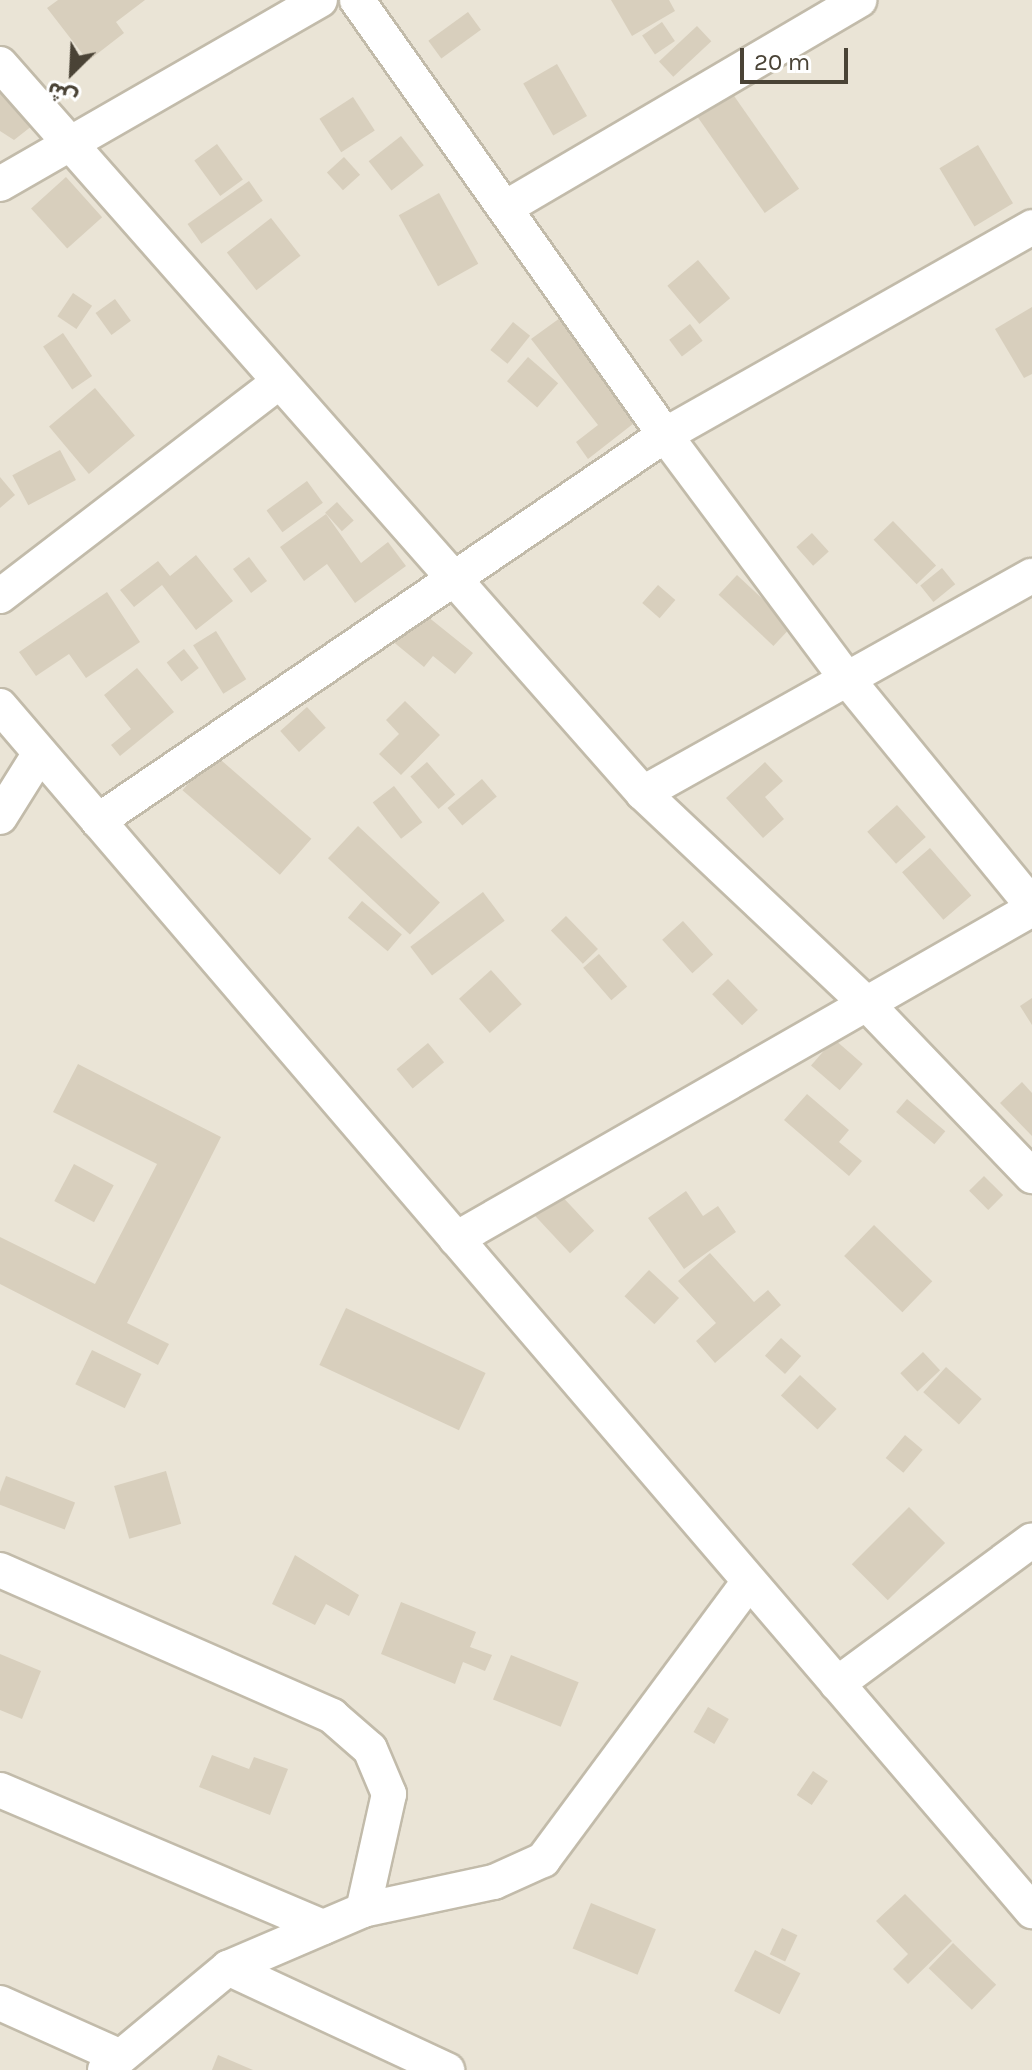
<!DOCTYPE html>
<meta charset="utf-8">
<style>
body{margin:0}
#map{position:relative;width:1032px;height:2070px;overflow:hidden;background:#f5f2e9;font-family:Karla,"Noto Sans Arabic",sans-serif}
div>[style]{position:absolute}
.residential>*{inset:0;background:#eae4d6;transform-origin:0 0}
.building>*{inset:0;background:#d8cfbd;transform-origin:0 0}
.roads{filter:drop-shadow(2px 0 #c2bbaa) drop-shadow(-2px 0 #c2bbaa) drop-shadow(0 2px #c2bbaa) drop-shadow(0 -2px #c2bbaa)}
.street>*{height:34px;margin:-17px;padding:0 17px;transform-origin:17px;border-radius:17px;background:#fff}
span{translate:-50% -50%;white-space:nowrap;text-align:center;line-height:1.15;-webkit-text-stroke:7px #fff;paint-order:stroke}
.north{position:absolute;left:32px;top:32px;width:80px;height:80px;-webkit-text-stroke:6px #fff;paint-order:stroke;rotate:204deg;font-size:22px;font-weight:700;line-height:32px;text-align:center;color:#4a4336}
.north::after{content:'';display:block;margin:auto;width:28px;height:36px;background:#4a4336;clip-path:polygon(50% 0,100% 100%,50% 72%,0 100%)}
.scale{position:absolute;left:740px;top:48px;width:108px;height:36px;box-sizing:border-box;border:4px solid #4a4336;border-top:0;padding-left:10px;font-size:24px;line-height:28px;white-space:nowrap;color:#4a4336;-webkit-text-stroke:6px #fff;paint-order:stroke}
</style>
<div id="map">
<div class="residential">
<div style="left:0;top:0;width:1032px;height:2070px"></div>
</div>
<div class="building">
<div style="clip-path:polygon(58px 0,145px 0,116px 22px,124px 33px,88px 61px,47px 8px)"></div>
<div style="clip-path:polygon(611px 0,669px 0,675px 11px,632px 36px)"></div>
<div style="left:468px;top:12px;width:22px;height:49px;rotate:54deg"></div>
<div style="left:662px;top:22px;width:23px;height:24px;rotate:56deg"></div>
<div style="left:697px;top:26px;width:21px;height:52px;rotate:47deg"></div>
<div style="left:557px;top:64px;width:60px;height:39px;rotate:60deg"></div>
<div style="clip-path:polygon(0 75px,37px 122px,14px 140px,0 131px)"></div>
<div style="left:732px;top:93px;width:117px;height:42px;rotate:55deg"></div>
<div style="left:353px;top:97px;width:40px;height:40px;rotate:57deg"></div>
<div style="left:401px;top:136px;width:37px;height:41px;rotate:52deg"></div>
<div style="left:217px;top:144px;width:44px;height:28px;rotate:54deg"></div>
<div style="left:978px;top:145px;width:68px;height:45px;rotate:59deg"></div>
<div style="left:344px;top:157px;width:24px;height:23px;rotate:48deg"></div>
<div style="left:66px;top:177px;width:54px;height:47px;rotate:48deg"></div>
<div style="left:249px;top:181px;width:24px;height:75px;rotate:55deg"></div>
<div style="left:439px;top:193px;width:81px;height:46px;rotate:61deg"></div>
<div style="left:271px;top:218px;width:48px;height:56px;rotate:52deg"></div>
<div style="left:698px;top:260px;width:50px;height:40px;rotate:50deg"></div>
<div style="left:73px;top:293px;width:23px;height:28px;rotate:34deg"></div>
<div style="left:115px;top:299px;width:27px;height:24px;rotate:54deg"></div>
<div style="clip-path:polygon(1032px 307px,1032px 374px,1024px 378px,995px 329px)"></div>
<div style="clip-path:polygon(560px 318px,638px 420px,588px 459px,576px 442px,598px 425px,531px 339px)"></div>
<div style="left:513px;top:322px;width:22px;height:36px;rotate:39deg"></div>
<div style="left:690px;top:324px;width:21px;height:26px;rotate:53deg"></div>
<div style="left:63px;top:333px;width:52px;height:24px;rotate:56deg"></div>
<div style="left:528px;top:357px;width:40px;height:32px;rotate:41deg"></div>
<div style="left:95px;top:388px;width:62px;height:60px;rotate:50deg"></div>
<div style="left:60px;top:450px;width:34px;height:54px;rotate:62deg"></div>
<div style="clip-path:polygon(0 477px,15px 495px,0 508px)"></div>
<div style="left:307px;top:481px;width:27px;height:50px;rotate:54deg"></div>
<div style="left:337px;top:502px;width:25px;height:16px;rotate:48deg"></div>
<div style="clip-path:polygon(326px 514px,361px 563px,388px 542px,406px 566px,355px 603px,327px 564px,304px 581px,280px 547px)"></div>
<div style="left:893px;top:521px;width:62px;height:27px;rotate:46deg"></div>
<div style="left:812px;top:533px;width:25px;height:21px;rotate:48deg"></div>
<div style="clip-path:polygon(196px 555px,233px 601px,196px 630px,162px 585px,134px 607px,120px 590px,158px 561px,170px 576px)"></div>
<div style="left:249px;top:557px;width:30px;height:20px;rotate:53deg"></div>
<div style="left:942px;top:568px;width:21px;height:28px;rotate:51deg"></div>
<div style="left:737px;top:575px;width:75px;height:27px;rotate:43deg"></div>
<div style="left:658px;top:585px;width:23px;height:24px;rotate:41deg"></div>
<div style="clip-path:polygon(107px 592px,140px 642px,86px 678px,69px 654px,36px 676px,19px 652px)"></div>
<div style="clip-path:polygon(417px 608px,473px 653px,455px 674px,433px 656px,424px 667px,391px 640px)"></div>
<div style="left:216px;top:631px;width:57px;height:27px;rotate:58deg"></div>
<div style="left:184px;top:649px;width:24px;height:22px;rotate:52deg"></div>
<div style="clip-path:polygon(137px 668px,174px 712px,120px 756px,111px 745px,131px 729px,104px 695px)"></div>
<div style="clip-path:polygon(405px 701px,440px 735px,401px 775px,379px 754px,399px 734px,386px 720px)"></div>
<div style="left:307px;top:707px;width:28px;height:36px;rotate:48deg"></div>
<div style="left:214px;top:754px;width:129px;height:48px;rotate:41deg"></div>
<div style="left:427px;top:762px;width:43px;height:22px;rotate:49deg"></div>
<div style="clip-path:polygon(765px 762px,783px 781px,765px 797px,784px 819px,763px 838px,726px 798px)"></div>
<div style="left:482px;top:779px;width:23px;height:45px;rotate:50deg"></div>
<div style="left:394px;top:786px;width:46px;height:27px;rotate:52deg"></div>
<div style="left:897px;top:805px;width:43px;height:40px;rotate:48deg"></div>
<div style="left:358px;top:826px;width:112px;height:44px;rotate:43deg"></div>
<div style="left:930px;top:848px;width:63px;height:37px;rotate:49deg"></div>
<div style="left:483px;top:892px;width:36px;height:91px;rotate:53deg"></div>
<div style="left:362px;top:901px;width:52px;height:22px;rotate:40deg"></div>
<div style="left:566px;top:916px;width:46px;height:21px;rotate:46deg"></div>
<div style="left:683px;top:921px;width:45px;height:28px;rotate:48deg"></div>
<div style="left:599px;top:954px;width:43px;height:21px;rotate:49deg"></div>
<div style="left:491px;top:970px;width:46px;height:43px;rotate:48deg"></div>
<div style="left:728px;top:979px;width:43px;height:22px;rotate:46deg"></div>
<div style="clip-path:polygon(1032px 998px,1032px 1025px,1020px 1006px)"></div>
<div style="left:834px;top:1039px;width:38px;height:35px;rotate:41deg"></div>
<div style="left:428px;top:1043px;width:25px;height:41px;rotate:50deg"></div>
<div style="clip-path:polygon(78px 1064px,221px 1137px,127px 1323px,169px 1344px,158px 1365px,0 1284px,0 1237px,95px 1284px,157px 1164px,53px 1112px)"></div>
<div style="clip-path:polygon(1022px 1082px,1032px 1093px,1032px 1136px,1000px 1103px)"></div>
<div style="clip-path:polygon(807px 1094px,849px 1130px,839px 1142px,862px 1161px,849px 1176px,784px 1120px)"></div>
<div style="left:907px;top:1099px;width:50px;height:17px;rotate:40deg"></div>
<div style="left:74px;top:1164px;width:45px;height:42px;rotate:28deg"></div>
<div style="left:984px;top:1176px;width:27px;height:21px;rotate:45deg"></div>
<div style="clip-path:polygon(686px 1191px,703px 1216px,718px 1206px,736px 1232px,684px 1269px,648px 1218px)"></div>
<div style="left:558px;top:1192px;width:53px;height:33px;rotate:47deg"></div>
<div style="left:874px;top:1225px;width:81px;height:43px;rotate:44deg"></div>
<div style="clip-path:polygon(710px 1253px,754px 1302px,768px 1290px,781px 1305px,715px 1363px,696px 1341px,716px 1323px,678px 1281px)"></div>
<div style="left:649px;top:1270px;width:41px;height:36px;rotate:43deg"></div>
<div style="left:346px;top:1308px;width:154px;height:63px;rotate:25deg"></div>
<div style="left:781px;top:1338px;width:27px;height:24px;rotate:42deg"></div>
<div style="left:92px;top:1350px;width:55px;height:38px;rotate:26deg"></div>
<div style="left:923px;top:1352px;width:25px;height:31px;rotate:47deg"></div>
<div style="left:946px;top:1367px;width:48px;height:34px;rotate:42deg"></div>
<div style="left:800px;top:1375px;width:50px;height:28px;rotate:43deg"></div>
<div style="left:905px;top:1435px;width:23px;height:30px;rotate:40deg"></div>
<div style="left:166px;top:1471px;width:55px;height:54px;rotate:74deg"></div>
<div style="left:6px;top:1476px;width:74px;height:29px;rotate:21deg"></div>
<div style="left:909px;top:1507px;width:51px;height:81px;rotate:45deg"></div>
<div style="clip-path:polygon(295px 1555px,359px 1595px,349px 1616px,326px 1604px,315px 1625px,272px 1604px)"></div>
<div style="clip-path:polygon(401px 1602px,476px 1632px,470px 1647px,492px 1655px,485px 1671px,463px 1662px,455px 1684px,381px 1654px)"></div>
<div style="clip-path:polygon(0 1654px,41px 1671px,22px 1719px,0 1710px)"></div>
<div style="left:511px;top:1655px;width:73px;height:48px;rotate:22deg"></div>
<div style="left:708px;top:1707px;width:24px;height:29px;rotate:30deg"></div>
<div style="clip-path:polygon(212px 1755px,249px 1769px,254px 1757px,288px 1769px,270px 1815px,199px 1787px)"></div>
<div style="left:813px;top:1771px;width:18px;height:29px;rotate:34deg"></div>
<div style="clip-path:polygon(905px 1894px,952px 1941px,908px 1984px,893px 1969px,908px 1954px,876px 1921px)"></div>
<div style="left:591px;top:1903px;width:70px;height:49px;rotate:22deg"></div>
<div style="left:782px;top:1928px;width:17px;height:29px;rotate:25deg"></div>
<div style="left:953px;top:1943px;width:60px;height:35px;rotate:44deg"></div>
<div style="left:755px;top:1950px;width:51px;height:46px;rotate:27deg"></div>
<div style="clip-path:polygon(218px 2055px,253px 2070px,212px 2070px)"></div>
</div>
<div class="roads">
<div class="street">
<div style="left:357px;top:0;width:533px;rotate:54.7deg"></div>
<div style="left:665px;top:435px;width:304px;rotate:53.3deg"></div>
<div style="left:847px;top:679px;width:292px;rotate:50.7deg"></div>
<div style="left:0;top:64px;width:972px;rotate:48.59deg"></div>
<div style="left:643px;top:793px;width:306px;rotate:43.3deg"></div>
<div style="left:866px;top:1003px;width:240px;rotate:46.2deg"></div>
<div style="left:0;top:184px;width:369px;rotate:-29.9deg"></div>
<div style="left:505px;top:208px;width:411px;rotate:-30.4deg"></div>
<div style="left:0;top:596px;width:350px;rotate:-37.5deg"></div>
<div style="left:0;top:706px;width:1587px;rotate:49.42deg"></div>
<div style="left:643px;top:793px;width:445px;rotate:-29.2deg"></div>
<div style="left:0;top:817px;width:75px;rotate:-58deg"></div>
<div style="left:98px;top:821px;width:686px;rotate:-34.25deg"></div>
<div style="left:665px;top:435px;width:422px;rotate:-29.5deg"></div>
<div style="left:456px;top:1239px;width:664px;rotate:-29.81deg"></div>
<div style="left:0;top:1570px;width:363px;rotate:23.7deg"></div>
<div style="left:332px;top:1716px;width:50px;rotate:41deg"></div>
<div style="left:370px;top:1749px;width:49px;rotate:67.1deg"></div>
<div style="left:389px;top:1794px;width:119px;rotate:102.6deg"></div>
<div style="left:837px;top:1684px;width:242px;rotate:-36.4deg"></div>
<div style="left:0;top:1790px;width:351px;rotate:23deg"></div>
<div style="left:228px;top:1968px;width:242px;rotate:25deg"></div>
<div style="left:0;top:2003px;width:127px;rotate:24.1deg"></div>
<div style="left:105px;top:2070px;width:160px;rotate:-39.7deg"></div>
<div style="left:228px;top:1968px;width:147px;rotate:-23.2deg"></div>
<div style="left:363px;top:1910px;width:134px;rotate:-12.1deg"></div>
<div style="left:494px;top:1882px;width:54px;rotate:-24.2deg"></div>
<div style="left:543px;top:1860px;width:346px;rotate:-53.5deg"></div>
</div>
</div>
<div class="north">ش</div>
<div class="scale">20 m</div>
</div>
